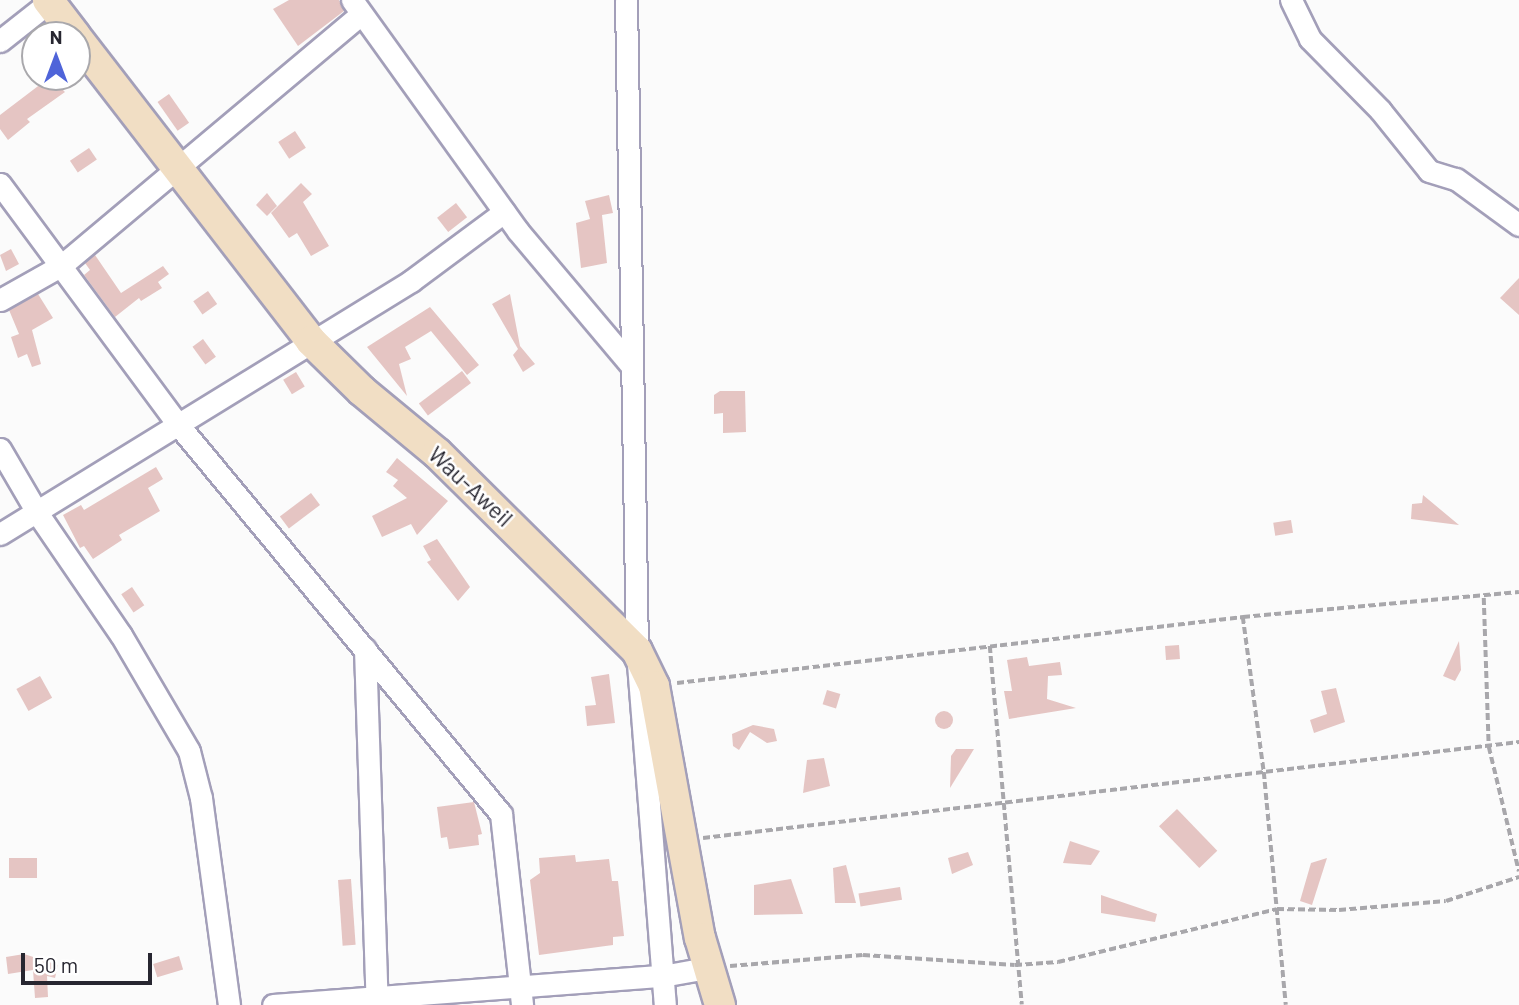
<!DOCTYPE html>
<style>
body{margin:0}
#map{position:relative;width:1519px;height:1005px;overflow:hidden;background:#fbfbfb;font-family:Barlow,sans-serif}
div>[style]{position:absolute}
.building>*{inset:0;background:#e5c5c3;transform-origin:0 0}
.round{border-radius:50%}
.path>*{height:3.5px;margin-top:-1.75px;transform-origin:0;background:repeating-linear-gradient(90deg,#a8a7ab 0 7px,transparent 0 10.5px)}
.roads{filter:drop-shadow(2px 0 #a39fb9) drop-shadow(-2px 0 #a39fb9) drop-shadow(0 2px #a39fb9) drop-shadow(0 -2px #a39fb9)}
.street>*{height:21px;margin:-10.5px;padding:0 10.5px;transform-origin:10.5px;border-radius:10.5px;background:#fff}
.secondary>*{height:30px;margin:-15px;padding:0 15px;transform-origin:15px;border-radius:15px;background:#f1dec4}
span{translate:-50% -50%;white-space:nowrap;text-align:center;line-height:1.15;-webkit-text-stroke:5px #fff;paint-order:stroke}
.street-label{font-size:23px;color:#272630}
.north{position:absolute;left:21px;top:21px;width:70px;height:70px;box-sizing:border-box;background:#fff;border:2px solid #a9a8ac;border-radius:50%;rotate:0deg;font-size:19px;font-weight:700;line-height:28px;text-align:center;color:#272630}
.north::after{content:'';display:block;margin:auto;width:24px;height:32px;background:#4f64d9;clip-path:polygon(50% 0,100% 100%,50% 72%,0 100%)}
.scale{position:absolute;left:21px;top:953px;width:131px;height:32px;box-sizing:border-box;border:4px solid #272630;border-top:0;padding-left:9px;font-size:21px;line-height:24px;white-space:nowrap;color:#272630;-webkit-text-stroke:5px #fff;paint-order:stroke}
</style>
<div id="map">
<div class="building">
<div style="clip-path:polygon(289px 0,339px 0,344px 11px,298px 46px,273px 9px)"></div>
<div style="clip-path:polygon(50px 77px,65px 92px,27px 119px,30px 122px,8px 140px,0 129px,0 115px)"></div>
<div style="left:169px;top:94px;width:35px;height:14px;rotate:55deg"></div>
<div style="left:295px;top:131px;width:20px;height:20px;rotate:57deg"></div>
<div style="left:89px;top:148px;width:14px;height:23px;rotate:56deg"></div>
<div style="clip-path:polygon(301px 183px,312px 194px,303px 202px,329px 246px,311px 256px,297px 233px,289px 238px,271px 213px)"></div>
<div style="clip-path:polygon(267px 193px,277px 206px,267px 216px,256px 205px)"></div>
<div style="clip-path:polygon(609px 195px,613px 213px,602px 215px,607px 263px,581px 268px,576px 223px,590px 219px,585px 201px)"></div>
<div style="left:456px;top:203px;width:18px;height:24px;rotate:52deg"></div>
<div style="clip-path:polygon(11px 249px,19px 264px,6px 271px,0 255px)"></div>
<div style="clip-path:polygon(95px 255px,121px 293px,163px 266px,169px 274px,158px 282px,162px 288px,141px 301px,139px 298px,115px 317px,84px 275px,90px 270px,85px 263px)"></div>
<div style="clip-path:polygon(1519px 278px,1519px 315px,1500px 298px)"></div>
<div style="left:208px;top:291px;width:16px;height:18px;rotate:55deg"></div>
<div style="clip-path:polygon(38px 294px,53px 318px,32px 330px,41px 364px,32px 367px,27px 354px,18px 358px,11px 337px,19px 334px,9px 310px)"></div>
<div style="clip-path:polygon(510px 294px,520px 346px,535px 364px,523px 372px,513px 355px,518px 349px,492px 304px)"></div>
<div style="clip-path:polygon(430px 307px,479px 365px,467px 375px,431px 331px,405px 347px,411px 359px,399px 364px,407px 396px,367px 347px)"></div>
<div style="left:203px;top:339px;width:22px;height:13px;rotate:54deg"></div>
<div style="left:462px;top:371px;width:15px;height:54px;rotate:53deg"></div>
<div style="left:296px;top:372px;width:17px;height:15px;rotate:59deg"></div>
<div style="clip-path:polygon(720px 391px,745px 391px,746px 432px,723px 433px,723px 413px,714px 414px,714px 395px)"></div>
<div style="clip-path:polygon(397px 458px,448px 501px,417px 535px,411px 524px,382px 537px,372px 516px,407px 498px,393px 486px,398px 480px,386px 472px)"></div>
<div style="clip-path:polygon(156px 467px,163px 479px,148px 488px,160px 511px,119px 535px,122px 540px,93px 559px,84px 546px,80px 548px,63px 515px,81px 505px,84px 510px)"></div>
<div style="left:311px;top:493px;width:15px;height:39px;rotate:53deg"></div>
<div style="clip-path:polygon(1423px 495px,1459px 525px,1411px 519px,1412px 504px,1422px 503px)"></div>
<div style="left:1291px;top:520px;width:13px;height:18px;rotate:81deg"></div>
<div style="clip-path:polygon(437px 539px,470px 587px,458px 601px,427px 562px,431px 560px,423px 546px)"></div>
<div style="left:132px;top:587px;width:22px;height:13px;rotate:56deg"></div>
<div style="clip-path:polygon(1459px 641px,1461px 670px,1455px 681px,1443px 676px)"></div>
<div style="left:1179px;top:645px;width:14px;height:14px;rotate:86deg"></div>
<div style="clip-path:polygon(1027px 657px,1029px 666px,1060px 662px,1062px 675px,1048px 676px,1047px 699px,1076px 708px,1009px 719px,1004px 691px,1012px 691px,1007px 660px)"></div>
<div style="clip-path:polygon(609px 674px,615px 723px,587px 726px,585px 706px,596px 705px,591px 677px)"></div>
<div style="left:40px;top:676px;width:25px;height:27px;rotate:61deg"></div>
<div style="clip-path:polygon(1336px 688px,1345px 722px,1314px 733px,1310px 720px,1327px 714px,1321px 691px)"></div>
<div style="left:827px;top:690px;width:14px;height:15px;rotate:17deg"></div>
<div class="round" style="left:935px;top:711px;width:18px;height:18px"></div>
<div style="clip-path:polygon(753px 725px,774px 729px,777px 741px,767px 743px,750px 732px,739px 750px,733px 746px,732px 734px)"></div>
<div style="clip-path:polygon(956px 749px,974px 749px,950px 788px,951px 756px)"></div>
<div style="clip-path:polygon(824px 758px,830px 786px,803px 793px,807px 760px)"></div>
<div style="clip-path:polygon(474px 802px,482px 834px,478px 835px,479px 845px,449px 849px,447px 837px,441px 838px,437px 807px)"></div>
<div style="left:1177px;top:809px;width:58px;height:25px;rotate:46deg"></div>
<div style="clip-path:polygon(1070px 841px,1100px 851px,1091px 865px,1063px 863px)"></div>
<div style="clip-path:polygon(968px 852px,973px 865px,952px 874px,948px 858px)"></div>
<div style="clip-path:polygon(575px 855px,576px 862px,609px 859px,612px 881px,618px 881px,624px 936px,613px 937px,613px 945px,539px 955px,530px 880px,540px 873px,539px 858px)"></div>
<div style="left:37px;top:858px;width:20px;height:28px;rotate:90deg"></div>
<div style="clip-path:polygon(1327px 858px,1312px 905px,1300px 901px,1311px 863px)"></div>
<div style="clip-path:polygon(846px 865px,856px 903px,835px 903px,833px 868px)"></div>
<div style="left:351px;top:879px;width:66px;height:13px;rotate:86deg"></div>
<div style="clip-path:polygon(791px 879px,803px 914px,754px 915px,754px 885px)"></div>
<div style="left:900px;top:887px;width:13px;height:42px;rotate:81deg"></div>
<div style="clip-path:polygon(1101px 895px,1157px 914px,1155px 922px,1101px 913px)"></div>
<div style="clip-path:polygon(24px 954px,58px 965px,55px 978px,47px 976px,48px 997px,35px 998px,33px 970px,8px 974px,6px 957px)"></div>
<div style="left:179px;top:956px;width:14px;height:27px;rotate:73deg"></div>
</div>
<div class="path">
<div style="left:1484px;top:598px;width:149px;rotate:88.1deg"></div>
<div style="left:1489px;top:747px;width:128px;rotate:76.4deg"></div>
<div style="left:1243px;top:617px;width:156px;rotate:82.3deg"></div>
<div style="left:1264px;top:772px;width:234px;rotate:84.6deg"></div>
<div style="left:990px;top:646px;width:360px;rotate:84.9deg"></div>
<div style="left:677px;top:683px;width:570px;rotate:-6.65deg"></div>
<div style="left:1243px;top:617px;width:277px;rotate:-5.2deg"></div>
<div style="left:703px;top:838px;width:822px;rotate:-6.71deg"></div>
<div style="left:730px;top:966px;width:133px;rotate:-4.7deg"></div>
<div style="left:863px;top:955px;width:152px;rotate:3.8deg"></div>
<div style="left:1015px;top:965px;width:43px;rotate:-4deg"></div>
<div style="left:1058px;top:962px;width:225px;rotate:-13.6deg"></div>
<div style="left:1277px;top:909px;width:62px;rotate:0.9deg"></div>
<div style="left:1339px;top:910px;width:107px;rotate:-4.8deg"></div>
<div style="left:1446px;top:901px;width:77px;rotate:-18.2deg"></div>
</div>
<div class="roads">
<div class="street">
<div style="left:352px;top:0;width:284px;rotate:54.3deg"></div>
<div style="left:518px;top:231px;width:174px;rotate:49.9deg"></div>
<div style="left:626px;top:0;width:651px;rotate:89.03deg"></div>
<div style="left:637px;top:651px;width:355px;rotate:85.5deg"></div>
<div style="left:1291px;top:0;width:43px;rotate:64deg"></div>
<div style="left:1310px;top:39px;width:100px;rotate:45.4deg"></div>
<div style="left:1380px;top:110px;width:78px;rotate:51.2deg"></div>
<div style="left:1429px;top:171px;width:28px;rotate:17deg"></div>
<div style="left:1456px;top:179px;width:78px;rotate:36.1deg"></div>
<div style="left:0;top:41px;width:66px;rotate:-38.3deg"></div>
<div style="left:0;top:184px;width:302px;rotate:53.5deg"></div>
<div style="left:180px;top:427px;width:503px;rotate:50.33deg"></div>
<div style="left:501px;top:814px;width:192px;rotate:83.7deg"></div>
<div style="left:0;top:300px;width:71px;rotate:-29.4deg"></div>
<div style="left:62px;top:265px;width:390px;rotate:-40deg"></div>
<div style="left:0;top:449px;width:75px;rotate:59.7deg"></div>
<div style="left:38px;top:514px;width:147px;rotate:55.6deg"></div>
<div style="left:121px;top:635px;width:134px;rotate:59.6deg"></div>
<div style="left:189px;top:751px;width:49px;rotate:75.7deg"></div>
<div style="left:201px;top:798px;width:209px;rotate:82.3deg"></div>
<div style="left:0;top:534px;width:483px;rotate:-31.6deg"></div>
<div style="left:411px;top:281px;width:116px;rotate:-36.6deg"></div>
<div style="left:365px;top:649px;width:356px;rotate:88.1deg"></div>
<div style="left:273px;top:1005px;width:390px;rotate:-4.3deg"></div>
<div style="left:662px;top:976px;width:46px;rotate:-10.1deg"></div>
</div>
<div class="secondary">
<div style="left:48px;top:0;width:44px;rotate:52.4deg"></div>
<div style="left:77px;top:38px;width:383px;rotate:52.3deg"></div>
<div style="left:311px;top:341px;width:71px;rotate:44.4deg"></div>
<div style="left:362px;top:391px;width:97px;rotate:39.6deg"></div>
<div style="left:437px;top:453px;width:281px;rotate:44.7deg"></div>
<div style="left:637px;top:651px;width:39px;rotate:64deg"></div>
<div style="left:654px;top:686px;width:256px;rotate:79.7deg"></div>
<div style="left:700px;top:938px;width:70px;rotate:73.4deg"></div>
</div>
</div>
<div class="street-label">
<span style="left:471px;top:486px;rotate:43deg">Wau-Aweil</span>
</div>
<div class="north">N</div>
<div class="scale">50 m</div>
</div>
